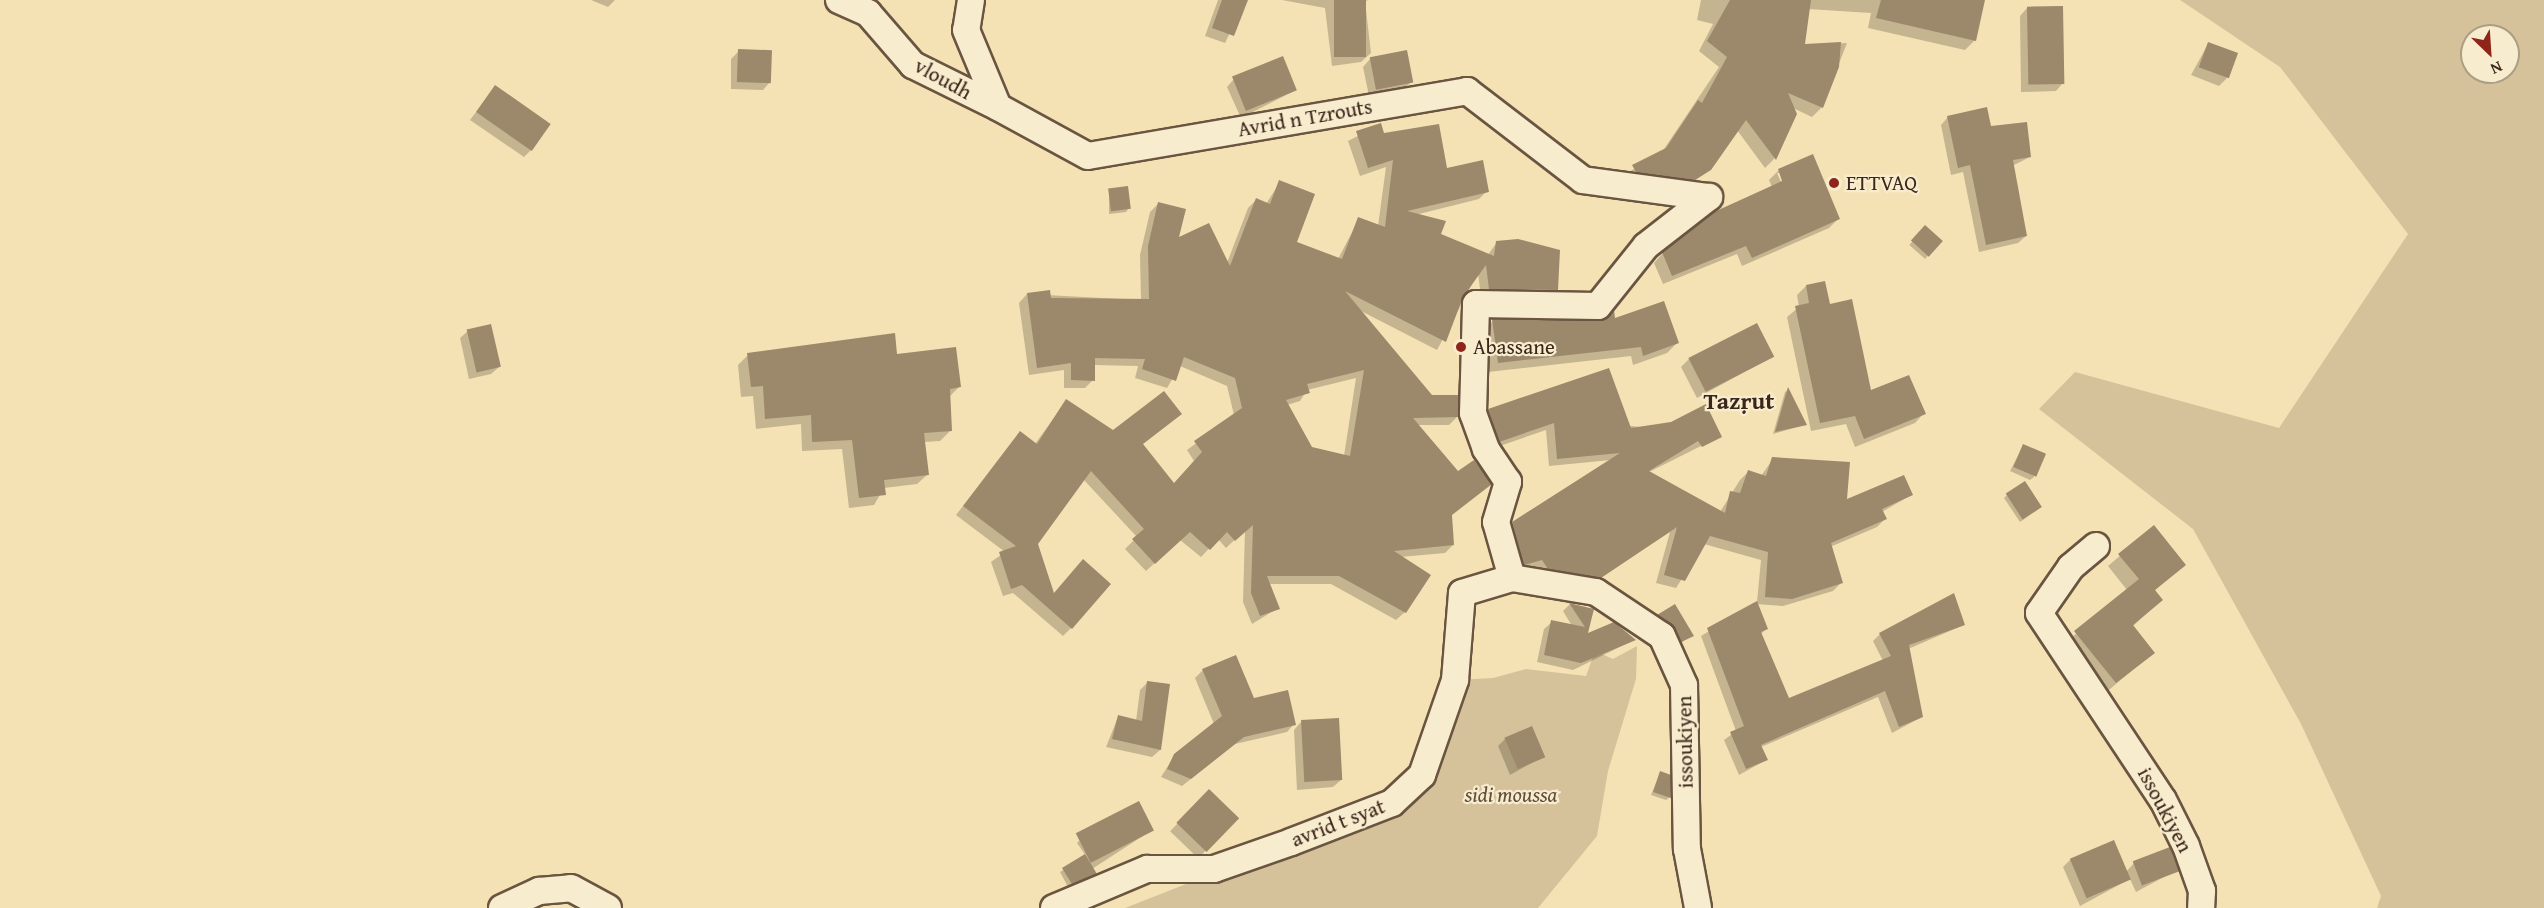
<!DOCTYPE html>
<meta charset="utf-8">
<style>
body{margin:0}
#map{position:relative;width:2544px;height:908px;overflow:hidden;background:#f5e2b4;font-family:"Gentium Book Plus",serif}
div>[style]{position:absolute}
.green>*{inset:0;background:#d5c29a}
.shadow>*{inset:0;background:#0003;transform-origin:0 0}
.building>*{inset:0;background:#9c886b;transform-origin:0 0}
.roads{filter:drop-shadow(2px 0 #6a5541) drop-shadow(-2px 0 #6a5541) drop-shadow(0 2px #6a5541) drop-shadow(0 -2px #6a5541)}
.minor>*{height:26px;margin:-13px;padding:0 13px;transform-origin:13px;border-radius:13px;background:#f8ecce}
.dots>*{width:16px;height:16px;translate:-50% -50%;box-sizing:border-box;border:3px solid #f8ecce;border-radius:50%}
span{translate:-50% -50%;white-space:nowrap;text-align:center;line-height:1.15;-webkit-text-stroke:4.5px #f8ecce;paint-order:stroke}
.street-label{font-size:21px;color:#3b261b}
.poi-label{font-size:21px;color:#3b261b}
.left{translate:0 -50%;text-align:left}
.park-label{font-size:21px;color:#624d3b;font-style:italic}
.quarter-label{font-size:24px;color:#3b261b;font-weight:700}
.north{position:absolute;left:2460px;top:24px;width:60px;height:60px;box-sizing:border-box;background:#f8ecce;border:2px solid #ac9d86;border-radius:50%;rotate:155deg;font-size:16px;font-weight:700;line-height:24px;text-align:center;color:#3b261b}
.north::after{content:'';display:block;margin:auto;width:21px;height:27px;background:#8f2418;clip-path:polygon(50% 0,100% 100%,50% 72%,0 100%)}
</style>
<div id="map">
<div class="green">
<div style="clip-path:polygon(evenodd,2180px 0,2544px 0,2544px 908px,2377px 908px,2381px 896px,2301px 724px,2193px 529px,2039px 409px,2075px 372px,2279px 428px,2408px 234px,2280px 67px,2180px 0,2472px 36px,2508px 36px,2508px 72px,2472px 72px,2472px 36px)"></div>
<div style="clip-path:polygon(1637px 646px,1636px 679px,1608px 771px,1597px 836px,1538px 908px,1125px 908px,1372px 811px,1400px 817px,1455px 680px,1493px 678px,1526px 669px,1586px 676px,1595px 651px,1613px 659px)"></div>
</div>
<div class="shadow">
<div style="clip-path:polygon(591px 0,615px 0,608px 7px)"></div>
<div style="clip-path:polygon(1218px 0,1246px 0,1225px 43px,1205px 36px)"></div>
<div style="clip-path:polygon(1282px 0,1369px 0,1365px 1px,1371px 53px,1361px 62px,1332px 66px,1325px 8px)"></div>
<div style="clip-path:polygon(1701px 0,1984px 0,1975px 40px,1965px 50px,1868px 28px,1871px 13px,1808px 9px,1804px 45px,1847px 43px,1822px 107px,1812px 117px,1793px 108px,1774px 159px,1765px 168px,1737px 130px,1710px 169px,1684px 189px,1624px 175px,1662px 152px,1719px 67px,1699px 51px,1713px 24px,1697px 20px)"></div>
<div style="clip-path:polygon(2027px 8px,2063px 83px,2056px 91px,2021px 92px,2020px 16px)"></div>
<div style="clip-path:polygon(2208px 44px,2227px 78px,2219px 86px,2191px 75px)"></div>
<div style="clip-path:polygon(739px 51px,770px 82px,763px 90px,731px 89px,731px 59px)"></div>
<div style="clip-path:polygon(1370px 59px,1411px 82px,1404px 89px,1369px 96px,1363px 67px)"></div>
<div style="clip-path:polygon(1234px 79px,1296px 90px,1241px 118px,1227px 87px)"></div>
<div style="clip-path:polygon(495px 87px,531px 150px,524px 157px,470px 120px)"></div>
<div style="clip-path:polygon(1948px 117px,1990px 128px,2030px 157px,2012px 166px,2026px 236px,2018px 243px,1979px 252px,1963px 172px,1951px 175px,1941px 125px)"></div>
<div style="clip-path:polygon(evenodd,1380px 125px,1383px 135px,1487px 191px,1479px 199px,1415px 215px,1439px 235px,1488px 255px,1497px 242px,1557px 290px,1548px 298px,1481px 297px,1478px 273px,1437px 350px,1359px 310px,1431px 397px,1457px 417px,1449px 425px,1417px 425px,1458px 473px,1490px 484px,1450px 516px,1453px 545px,1445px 553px,1400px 557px,1405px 612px,1396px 620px,1331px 584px,1269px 584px,1278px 608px,1252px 624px,1243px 602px,1245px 530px,1226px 548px,1218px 539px,1201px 557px,1180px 540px,1146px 571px,1125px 549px,1137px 537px,1083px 479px,1036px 544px,1053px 595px,1071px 628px,1063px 636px,1013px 593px,1003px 596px,991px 562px,1005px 552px,956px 515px,1020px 433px,1035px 444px,1066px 401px,1113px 432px,1180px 414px,1141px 445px,1174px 484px,1194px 461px,1187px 450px,1234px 415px,1227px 386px,1180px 366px,1167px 388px,1135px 378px,1138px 366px,1094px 365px,1093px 380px,1085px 388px,1064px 388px,1064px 370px,1029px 375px,1019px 303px,1027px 294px,1141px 300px,1140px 255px,1150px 212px,1158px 204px,1177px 240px,1227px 263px,1248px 208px,1256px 200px,1266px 204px,1280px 182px,1295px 243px,1338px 259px,1359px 219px,1378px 226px,1386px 167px,1360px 176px,1348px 141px,1380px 125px,1356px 378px,1344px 456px,1311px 448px,1287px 405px,1300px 401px,1307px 390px,1356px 378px)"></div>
<div style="clip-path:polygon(evenodd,1813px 156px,1838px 219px,1829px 228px,1742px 266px,1737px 254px,1663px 284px,1654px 263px,1663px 253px,1772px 187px,1769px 180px,1778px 171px,1813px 156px,1777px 173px,1781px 173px,1784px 189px,1777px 173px)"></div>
<div style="clip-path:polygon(1109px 190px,1129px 208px,1126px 212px,1109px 214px)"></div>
<div style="left:1925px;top:227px;width:21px;height:24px;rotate:41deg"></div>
<div style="clip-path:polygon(1806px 286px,1829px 306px,1870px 392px,1924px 413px,1915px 423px,1855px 447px,1846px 424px,1811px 431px,1787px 317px,1799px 307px,1797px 295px)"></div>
<div style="clip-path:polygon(1614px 320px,1677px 343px,1667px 353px,1633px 365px,1631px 356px,1488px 372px,1483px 331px,1493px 321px)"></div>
<div style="clip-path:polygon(468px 331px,499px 367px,491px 374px,469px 379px,460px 338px)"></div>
<div style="clip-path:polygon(748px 355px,895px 356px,959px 387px,949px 397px,950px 431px,940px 441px,924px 442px,928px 474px,917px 484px,884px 488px,874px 505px,849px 508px,842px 449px,802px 451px,801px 424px,756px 429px,753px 396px,741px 397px,738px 365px)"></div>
<div style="clip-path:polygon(1772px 357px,1697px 398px,1681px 367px,1689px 359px)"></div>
<div style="clip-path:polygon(1788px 390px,1805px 425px,1773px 434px,1785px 392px)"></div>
<div style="clip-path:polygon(1489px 410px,1721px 436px,1649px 472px,1720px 512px,1740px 480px,1749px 471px,1761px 476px,1773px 459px,1846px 502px,1911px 495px,1882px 512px,1885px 519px,1877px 527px,1830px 547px,1841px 583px,1833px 591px,1783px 606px,1756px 604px,1766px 629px,1761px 634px,1788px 700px,1883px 661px,1873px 641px,1880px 634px,1964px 625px,1908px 649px,1922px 717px,1892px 733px,1878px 697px,1761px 747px,1766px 760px,1739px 775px,1724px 740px,1736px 731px,1701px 636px,1757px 602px,1761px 560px,1704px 544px,1676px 588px,1656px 583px,1670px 532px,1592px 583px,1539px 576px,1533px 567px,1516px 572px,1504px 532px,1611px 460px,1549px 466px,1546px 430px,1491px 449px,1481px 418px)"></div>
<div style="clip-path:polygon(2023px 446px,2034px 477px,2030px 480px,2010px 471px)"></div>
<div style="clip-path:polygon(2007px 495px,2037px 510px,2020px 522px,2004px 498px)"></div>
<div style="clip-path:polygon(2154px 527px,2184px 564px,2154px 591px,2161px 600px,2132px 627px,2153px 653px,2104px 694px,2064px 644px,2127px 590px,2108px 566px)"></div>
<div style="clip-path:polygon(1570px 604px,1592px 610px,1586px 636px,1634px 640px,1573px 670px,1537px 662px,1544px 629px,1552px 622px,1572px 626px,1563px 611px)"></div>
<div style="clip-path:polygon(1675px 606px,1692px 635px,1673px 649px,1651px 623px)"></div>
<div style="clip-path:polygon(1203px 670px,1294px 724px,1287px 732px,1235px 744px,1182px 786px,1161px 777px,1175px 755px,1214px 724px,1195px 678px)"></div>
<div style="clip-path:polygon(1148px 682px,1160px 750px,1152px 757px,1106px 747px,1118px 717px,1136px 721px,1140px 690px)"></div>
<div style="clip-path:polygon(1301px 722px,1341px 780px,1333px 787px,1297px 790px,1294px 730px)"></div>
<div style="clip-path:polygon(1505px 739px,1544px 756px,1510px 775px,1498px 746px)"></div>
<div style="clip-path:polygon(1660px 773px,1670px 797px,1666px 800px,1651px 795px)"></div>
<div style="left:1209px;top:791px;width:39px;height:56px;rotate:44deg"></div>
<div style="clip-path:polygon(1152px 830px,1092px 869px,1091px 877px,1068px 887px,1060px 872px,1086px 856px,1077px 843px,1080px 840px)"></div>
<div style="clip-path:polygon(2071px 859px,2126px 872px,2134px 863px,2177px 870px,2136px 892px,2130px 879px,2080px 906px,2063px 867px)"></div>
</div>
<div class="building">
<div style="clip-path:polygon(1222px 0,1248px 0,1234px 36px,1212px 28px)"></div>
<div style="left:1334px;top:0;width:32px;height:57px"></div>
<div style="clip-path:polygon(1730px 0,1811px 0,1805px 44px,1841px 42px,1839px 67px,1823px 108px,1788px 93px,1797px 114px,1776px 160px,1746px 120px,1711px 170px,1695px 180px,1636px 172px,1632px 165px,1666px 148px,1698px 100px,1702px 103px,1727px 57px,1707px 41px)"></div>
<div style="clip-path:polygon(1881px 0,1985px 0,1976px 41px,1876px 18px)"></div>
<div style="left:2063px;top:6px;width:78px;height:36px;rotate:89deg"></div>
<div style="left:2208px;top:42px;width:32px;height:27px;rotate:20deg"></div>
<div style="left:738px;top:49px;width:34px;height:33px;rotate:2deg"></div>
<div style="left:1407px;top:50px;width:33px;height:38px;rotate:79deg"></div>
<div style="left:1283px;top:56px;width:37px;height:55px;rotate:68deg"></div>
<div style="left:495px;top:85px;width:68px;height:33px;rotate:35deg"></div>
<div style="clip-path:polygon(1987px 107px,1991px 126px,2027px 122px,2031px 157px,2013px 160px,2027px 236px,1986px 245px,1970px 165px,1958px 168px,1947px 116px)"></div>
<div style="clip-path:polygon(evenodd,1381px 123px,1384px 133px,1439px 124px,1447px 168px,1483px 160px,1489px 192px,1407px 211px,1446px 221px,1441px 234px,1494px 256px,1496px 241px,1518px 239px,1560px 250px,1558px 290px,1489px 289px,1486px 265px,1463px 297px,1446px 342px,1345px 291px,1432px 395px,1458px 395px,1459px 417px,1413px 418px,1458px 471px,1474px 460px,1492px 484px,1452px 515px,1454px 545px,1394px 551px,1431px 575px,1406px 613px,1339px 576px,1267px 576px,1280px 609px,1260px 616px,1251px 593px,1253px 525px,1235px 541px,1227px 532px,1210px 550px,1190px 532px,1155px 564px,1132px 539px,1144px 529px,1091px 471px,1038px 544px,1054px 593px,1083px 559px,1111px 584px,1072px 629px,1022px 585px,1011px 589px,999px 552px,1016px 546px,963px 506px,1020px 431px,1037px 444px,1066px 399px,1113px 430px,1164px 391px,1182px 414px,1143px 444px,1174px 483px,1202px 452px,1194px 441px,1242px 408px,1235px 378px,1184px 357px,1176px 381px,1142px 369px,1145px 359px,1095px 358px,1095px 381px,1071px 380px,1071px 363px,1037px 368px,1027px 293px,1050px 290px,1051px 298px,1149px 299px,1148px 246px,1158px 202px,1186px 209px,1179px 237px,1209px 223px,1230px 266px,1256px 198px,1270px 204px,1279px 180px,1315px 194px,1297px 242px,1342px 259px,1358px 217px,1385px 227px,1393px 160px,1368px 168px,1356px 131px,1381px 123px,1364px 370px,1350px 456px,1312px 447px,1286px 400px,1310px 393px,1307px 384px,1364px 370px)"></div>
<div style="clip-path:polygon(1813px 154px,1840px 219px,1752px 258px,1746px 246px,1672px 276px,1662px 252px,1714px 212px,1782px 181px,1778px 169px)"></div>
<div style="left:1128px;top:186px;width:23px;height:20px;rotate:83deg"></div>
<div style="left:1925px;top:225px;width:24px;height:21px;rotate:42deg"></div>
<div style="clip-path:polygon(1825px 281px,1830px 304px,1852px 299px,1871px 390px,1909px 375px,1926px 414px,1864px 439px,1855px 416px,1820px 423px,1795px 306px,1809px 303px,1806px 285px)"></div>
<div style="clip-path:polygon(1664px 301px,1679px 343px,1643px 356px,1641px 347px,1498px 363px,1492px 319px,1598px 321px,1614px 310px,1615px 318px)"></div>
<div style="left:1757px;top:323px;width:38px;height:77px;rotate:63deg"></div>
<div style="left:491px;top:324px;width:44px;height:25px;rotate:77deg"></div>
<div style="clip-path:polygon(895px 333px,897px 354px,956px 347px,961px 387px,950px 389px,952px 431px,924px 433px,929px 475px,884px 480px,886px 495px,859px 498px,852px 440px,812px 442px,811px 415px,765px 419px,763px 386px,751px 387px,747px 353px)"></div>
<div style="clip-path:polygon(1609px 368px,1631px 428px,1671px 422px,1706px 404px,1722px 437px,1702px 447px,1698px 441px,1649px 471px,1725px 513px,1730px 491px,1740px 493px,1748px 470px,1766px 476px,1772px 457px,1850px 462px,1847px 499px,1904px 475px,1913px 495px,1882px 509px,1887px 519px,1831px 543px,1843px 583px,1792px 599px,1765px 597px,1768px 552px,1710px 536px,1685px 581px,1664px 575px,1677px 527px,1601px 578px,1548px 569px,1542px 560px,1524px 565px,1512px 522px,1620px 453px,1557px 459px,1554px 423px,1499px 442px,1488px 409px)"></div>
<div style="clip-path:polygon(1788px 387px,1807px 425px,1775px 432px)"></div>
<div style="left:2023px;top:444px;width:25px;height:25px;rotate:23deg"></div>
<div style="left:2025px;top:481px;width:31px;height:23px;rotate:57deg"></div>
<div style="clip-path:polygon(2154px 525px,2186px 565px,2155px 590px,2163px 600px,2133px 625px,2155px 653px,2116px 683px,2074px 631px,2139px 579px,2118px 554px)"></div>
<div style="clip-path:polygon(1954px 593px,1965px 625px,1909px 645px,1923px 717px,1899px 727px,1885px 691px,1761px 745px,1768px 760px,1746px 769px,1730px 732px,1744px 726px,1707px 628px,1757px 601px,1768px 629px,1761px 632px,1789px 698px,1891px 656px,1879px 633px)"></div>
<div style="clip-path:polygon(1569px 603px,1594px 609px,1588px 633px,1614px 622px,1636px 640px,1581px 663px,1544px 655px,1551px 620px,1585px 627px)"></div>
<div style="clip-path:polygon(1675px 604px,1694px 636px,1681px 642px,1671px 624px,1657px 615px)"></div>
<div style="clip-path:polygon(1236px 655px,1254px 698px,1288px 690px,1296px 725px,1244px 737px,1191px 779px,1167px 769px,1174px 754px,1222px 716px,1202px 669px)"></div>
<div style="clip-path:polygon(1147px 681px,1170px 684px,1161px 750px,1112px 739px,1118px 715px,1142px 721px)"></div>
<div style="left:1339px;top:718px;width:62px;height:38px;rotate:87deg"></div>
<div style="left:1532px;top:726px;width:34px;height:30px;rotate:67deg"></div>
<div style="clip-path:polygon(1660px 771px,1671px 775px,1671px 798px,1653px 792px)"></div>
<div style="left:1209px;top:789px;width:42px;height:47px;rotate:44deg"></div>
<div style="left:1139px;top:801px;width:33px;height:71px;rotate:63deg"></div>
<div style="left:2114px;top:840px;width:43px;height:48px;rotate:67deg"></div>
<div style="left:2170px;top:847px;width:26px;height:40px;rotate:69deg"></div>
<div style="clip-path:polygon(1085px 854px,1097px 874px,1072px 884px,1062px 868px)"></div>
</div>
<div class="roads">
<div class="minor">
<div style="left:839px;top:0;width:32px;rotate:24deg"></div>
<div style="left:868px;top:13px;width:69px;rotate:49.1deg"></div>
<div style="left:913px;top:65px;width:95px;rotate:26.3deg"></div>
<div style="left:971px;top:0;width:30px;rotate:99deg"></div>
<div style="left:966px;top:30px;width:83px;rotate:67.4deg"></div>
<div style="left:998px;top:107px;width:102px;rotate:28.6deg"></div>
<div style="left:1088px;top:156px;width:385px;rotate:-9.7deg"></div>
<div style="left:1467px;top:91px;width:146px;rotate:37.5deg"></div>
<div style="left:1583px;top:180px;width:127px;rotate:7.7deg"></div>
<div style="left:2096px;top:546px;width:33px;rotate:140deg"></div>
<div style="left:2071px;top:567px;width:56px;rotate:124.8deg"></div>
<div style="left:2039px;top:613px;width:224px;rotate:56.5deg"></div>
<div style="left:2163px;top:800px;width:51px;rotate:63.4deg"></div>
<div style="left:2186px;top:846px;width:48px;rotate:70.4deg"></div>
<div style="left:2202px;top:891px;width:17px;rotate:93deg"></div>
<div style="left:1512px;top:578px;width:85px;rotate:9.5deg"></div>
<div style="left:1596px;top:592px;width:79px;rotate:33.7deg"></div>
<div style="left:1662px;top:636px;width:54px;rotate:65.8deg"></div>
<div style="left:1684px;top:685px;width:164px;rotate:89deg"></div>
<div style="left:1687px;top:849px;width:60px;rotate:79.4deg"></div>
<div style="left:502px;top:908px;width:41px;rotate:-24.7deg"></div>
<div style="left:539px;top:891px;width:32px;rotate:-5deg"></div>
<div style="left:571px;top:888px;width:42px;rotate:28.4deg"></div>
<div style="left:1054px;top:908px;width:101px;rotate:-22.8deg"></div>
<div style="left:1147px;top:869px;width:67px"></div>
<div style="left:1214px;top:869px;width:82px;rotate:-19.3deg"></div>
<div style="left:1291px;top:842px;width:108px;rotate:-21.1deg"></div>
<div style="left:1392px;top:803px;width:41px;rotate:-43deg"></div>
<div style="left:1422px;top:775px;width:101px;rotate:-70.8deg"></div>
<div style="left:1455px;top:680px;width:87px;rotate:-85.4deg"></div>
<div style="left:1462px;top:593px;width:52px;rotate:-16.7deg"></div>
<div style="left:1512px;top:578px;width:58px;rotate:-105.9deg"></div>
<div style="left:1496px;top:522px;width:42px;rotate:-73.3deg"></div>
<div style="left:1508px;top:482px;width:40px;rotate:-124deg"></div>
<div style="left:1486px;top:449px;width:38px;rotate:-110deg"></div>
<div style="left:1473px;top:413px;width:109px;rotate:-88.4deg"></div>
<div style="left:1476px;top:304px;width:122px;rotate:0.9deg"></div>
<div style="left:1598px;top:306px;width:77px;rotate:-51.3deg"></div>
<div style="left:1646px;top:246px;width:80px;rotate:-37.9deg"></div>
</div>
</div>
<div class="dots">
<div style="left:1834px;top:183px;background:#8f2418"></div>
<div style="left:1461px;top:347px;background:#8f2418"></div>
</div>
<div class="street-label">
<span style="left:943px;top:79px;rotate:29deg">vloudh</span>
<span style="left:1305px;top:118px;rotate:-10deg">Avrid n Tzrouts</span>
<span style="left:1685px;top:742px;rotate:-91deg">issoukiyen</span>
<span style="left:2165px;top:810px;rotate:62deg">issoukiyen</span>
<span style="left:1338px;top:823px;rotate:-21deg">avrid t syat</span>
</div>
<div class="poi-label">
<span class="left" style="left:1846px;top:183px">ETTVAQ</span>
<span class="left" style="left:1473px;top:347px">Abassane</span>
</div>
<div class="park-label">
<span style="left:1511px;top:795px">sidi moussa</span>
</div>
<div class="quarter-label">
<span style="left:1739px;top:401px">Tazṛut</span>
</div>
<div class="north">N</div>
</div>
